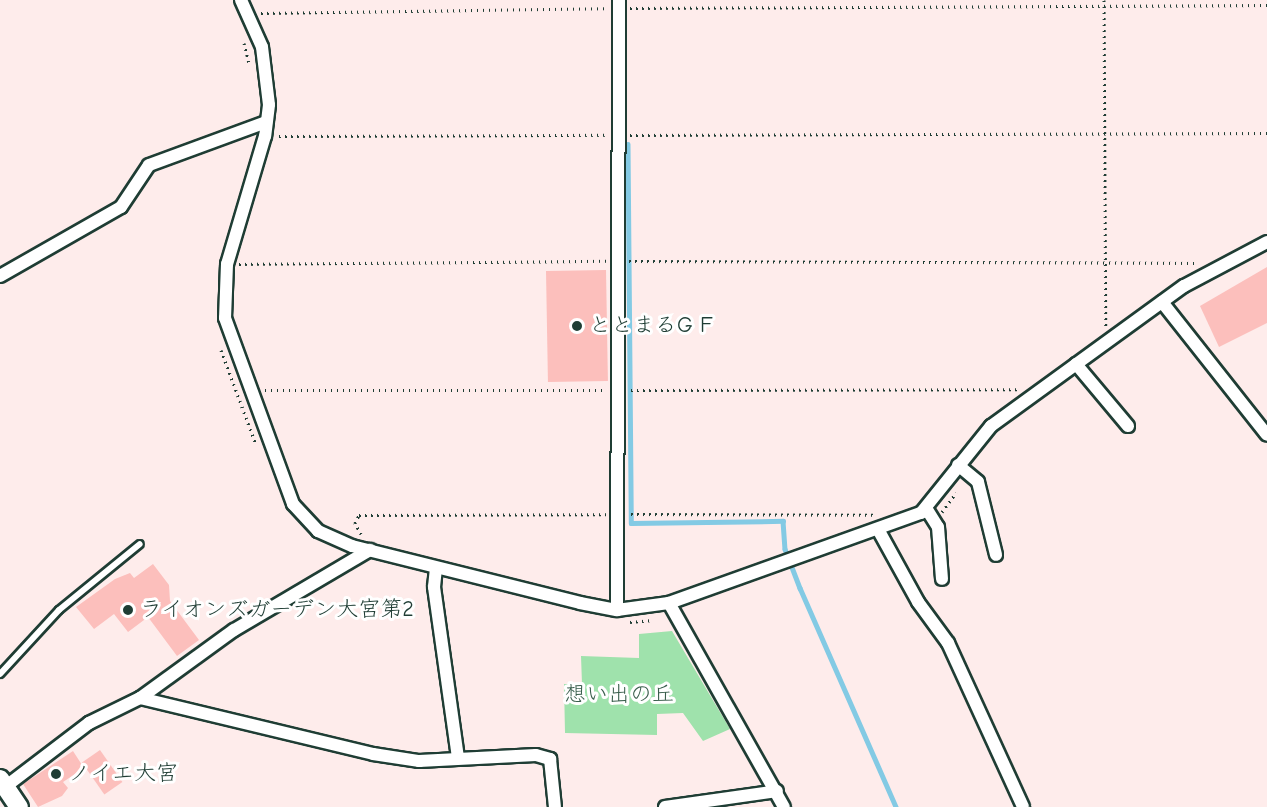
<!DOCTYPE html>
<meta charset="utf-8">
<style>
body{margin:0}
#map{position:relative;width:1267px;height:807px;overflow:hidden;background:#feeceb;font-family:"Comic Neue","Klee One",sans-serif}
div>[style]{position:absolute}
.green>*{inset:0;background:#9fe2ac}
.stream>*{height:4.5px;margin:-2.25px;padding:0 2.25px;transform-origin:2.25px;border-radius:2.25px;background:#83cae4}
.building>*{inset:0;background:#fcbfbc;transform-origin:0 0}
.path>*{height:3px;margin-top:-1.5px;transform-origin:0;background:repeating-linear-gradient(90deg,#1f3d34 0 1.5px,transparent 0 6px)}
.roads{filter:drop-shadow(2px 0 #1f3d34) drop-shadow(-2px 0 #1f3d34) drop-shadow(0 2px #1f3d34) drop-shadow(0 -2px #1f3d34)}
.lane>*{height:6px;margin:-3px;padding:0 3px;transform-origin:3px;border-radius:3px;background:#fff}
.street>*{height:12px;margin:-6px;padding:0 6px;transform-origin:6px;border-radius:6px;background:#fff}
.secondary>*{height:18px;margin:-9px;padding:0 9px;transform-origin:9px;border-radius:9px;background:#fff}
.dots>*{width:16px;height:16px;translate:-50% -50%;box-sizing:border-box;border:3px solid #fff;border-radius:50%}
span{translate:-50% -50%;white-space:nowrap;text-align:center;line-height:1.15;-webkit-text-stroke:6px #fff;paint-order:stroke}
.poi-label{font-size:22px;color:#1f3d34}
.left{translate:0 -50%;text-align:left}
.park-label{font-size:22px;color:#395e4c}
</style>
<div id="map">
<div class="green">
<div style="clip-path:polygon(672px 631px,730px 729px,703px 741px,683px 713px,657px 714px,657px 735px,565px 733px,564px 684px,582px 684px,581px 656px,639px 658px,639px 634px)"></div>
</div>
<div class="stream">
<div style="left:628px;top:144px;width:379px;rotate:89.5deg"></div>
<div style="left:631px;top:523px;width:152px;rotate:-0.8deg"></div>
<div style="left:783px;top:521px;width:28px;rotate:86deg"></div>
<div style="left:785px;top:549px;width:42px;rotate:69deg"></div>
<div style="left:800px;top:588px;width:239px;rotate:66.3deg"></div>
</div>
<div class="building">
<div style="clip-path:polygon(1267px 267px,1267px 323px,1219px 347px,1200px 306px)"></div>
<div style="left:606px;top:270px;width:111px;height:60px;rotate:89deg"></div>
<div style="clip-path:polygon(153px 564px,169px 585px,170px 601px,199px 640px,177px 656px,148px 617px,128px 632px,114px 614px,94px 629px,76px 607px,115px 579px,130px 573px,134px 578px)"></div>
<div style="left:100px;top:750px;width:39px;height:22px;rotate:55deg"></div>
<div style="clip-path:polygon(73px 751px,84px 768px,63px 782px,68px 788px,62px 796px,38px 807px,23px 784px)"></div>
</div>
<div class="path">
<div style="left:1104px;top:0;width:328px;rotate:89.7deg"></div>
<div style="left:630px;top:8px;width:637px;rotate:-0.27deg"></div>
<div style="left:261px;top:13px;width:347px;rotate:-0.8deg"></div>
<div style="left:244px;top:43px;width:21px;rotate:76deg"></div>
<div style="left:630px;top:135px;width:637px;rotate:-0.18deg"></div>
<div style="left:279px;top:136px;width:326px;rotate:-0.2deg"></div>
<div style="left:629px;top:261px;width:569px;rotate:0.2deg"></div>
<div style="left:239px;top:264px;width:368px;rotate:-0.5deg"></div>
<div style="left:221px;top:350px;width:98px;rotate:69.7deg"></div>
<div style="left:265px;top:390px;width:341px"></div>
<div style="left:631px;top:390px;width:389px;rotate:-0.1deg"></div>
<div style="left:942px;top:512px;width:24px;rotate:-54deg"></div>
<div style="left:631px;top:514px;width:245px;rotate:0.2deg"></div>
<div style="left:361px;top:534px;width:13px;rotate:-119deg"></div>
<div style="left:355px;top:523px;width:9px;rotate:-63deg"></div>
<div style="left:359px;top:515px;width:247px;rotate:-0.2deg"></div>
<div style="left:630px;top:622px;width:23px;rotate:-5deg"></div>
</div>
<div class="roads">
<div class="lane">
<div style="left:0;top:674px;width:87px;rotate:-47.3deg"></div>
<div style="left:59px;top:610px;width:104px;rotate:-39.2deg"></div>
</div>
<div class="street">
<div style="left:241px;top:0;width:51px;rotate:65.9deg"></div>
<div style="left:262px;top:47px;width:58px;rotate:83.1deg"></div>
<div style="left:269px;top:105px;width:31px;rotate:97deg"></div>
<div style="left:265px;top:136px;width:134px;rotate:106.5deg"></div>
<div style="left:227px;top:264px;width:54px;rotate:92.1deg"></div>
<div style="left:225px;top:318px;width:198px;rotate:69.9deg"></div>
<div style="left:293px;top:504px;width:37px;rotate:47deg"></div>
<div style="left:318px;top:531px;width:37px;rotate:24deg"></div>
<div style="left:352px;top:546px;width:235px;rotate:14deg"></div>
<div style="left:580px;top:603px;width:38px;rotate:11deg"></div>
<div style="left:617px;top:610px;width:52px;rotate:-7.7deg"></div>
<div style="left:669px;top:603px;width:268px;rotate:-19.7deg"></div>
<div style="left:921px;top:513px;width:112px;rotate:-51.2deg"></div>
<div style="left:991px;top:426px;width:238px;rotate:-36deg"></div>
<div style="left:1184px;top:286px;width:94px;rotate:-27.9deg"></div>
<div style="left:0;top:276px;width:139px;rotate:-29.7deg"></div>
<div style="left:121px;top:207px;width:50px;rotate:-56.3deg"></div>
<div style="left:149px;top:165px;width:125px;rotate:-20.2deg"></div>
<div style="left:1162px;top:302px;width:169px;rotate:51.7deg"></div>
<div style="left:1076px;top:364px;width:81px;rotate:50deg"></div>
<div style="left:958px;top:465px;width:26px;rotate:40deg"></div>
<div style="left:978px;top:482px;width:75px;rotate:76.1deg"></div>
<div style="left:926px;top:508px;width:22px;rotate:58deg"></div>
<div style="left:938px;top:527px;width:52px;rotate:85.6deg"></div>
<div style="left:879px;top:531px;width:81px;rotate:61.2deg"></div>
<div style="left:918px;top:602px;width:51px;rotate:53.8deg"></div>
<div style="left:948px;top:643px;width:180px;rotate:65.4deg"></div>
<div style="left:436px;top:568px;width:19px;rotate:96deg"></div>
<div style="left:434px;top:587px;width:172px;rotate:82deg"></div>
<div style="left:669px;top:603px;width:234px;rotate:60.6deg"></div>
<div style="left:617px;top:610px;width:610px;rotate:-89.81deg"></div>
<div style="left:140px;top:698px;width:240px;rotate:13.5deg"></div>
<div style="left:373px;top:754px;width:47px;rotate:8.7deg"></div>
<div style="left:419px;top:761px;width:117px;rotate:-2.9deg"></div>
<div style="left:536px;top:755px;width:15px;rotate:16deg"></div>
<div style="left:550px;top:759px;width:48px;rotate:84.1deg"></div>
<div style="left:5px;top:787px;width:106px;rotate:-37.3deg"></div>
<div style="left:89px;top:723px;width:57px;rotate:-26.1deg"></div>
<div style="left:140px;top:698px;width:116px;rotate:-35.9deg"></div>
<div style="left:234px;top:630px;width:158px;rotate:-30.5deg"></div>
<div style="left:665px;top:807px;width:113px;rotate:-8.1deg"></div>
</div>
<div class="secondary">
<div style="left:0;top:779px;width:34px;rotate:56deg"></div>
</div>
</div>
<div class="dots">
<div style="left:577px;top:326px;background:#1f3d34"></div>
<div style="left:128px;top:610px;background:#1f3d34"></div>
<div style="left:56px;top:774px;background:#1f3d34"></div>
</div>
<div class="poi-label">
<span class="left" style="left:589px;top:326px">ととまるG F</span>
<span class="left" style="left:140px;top:610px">ライオンズガーデン大宮第2</span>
<span class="left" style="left:68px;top:774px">ノイエ大宮</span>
</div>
<div class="park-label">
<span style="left:619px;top:695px">想い出の丘</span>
</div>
</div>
